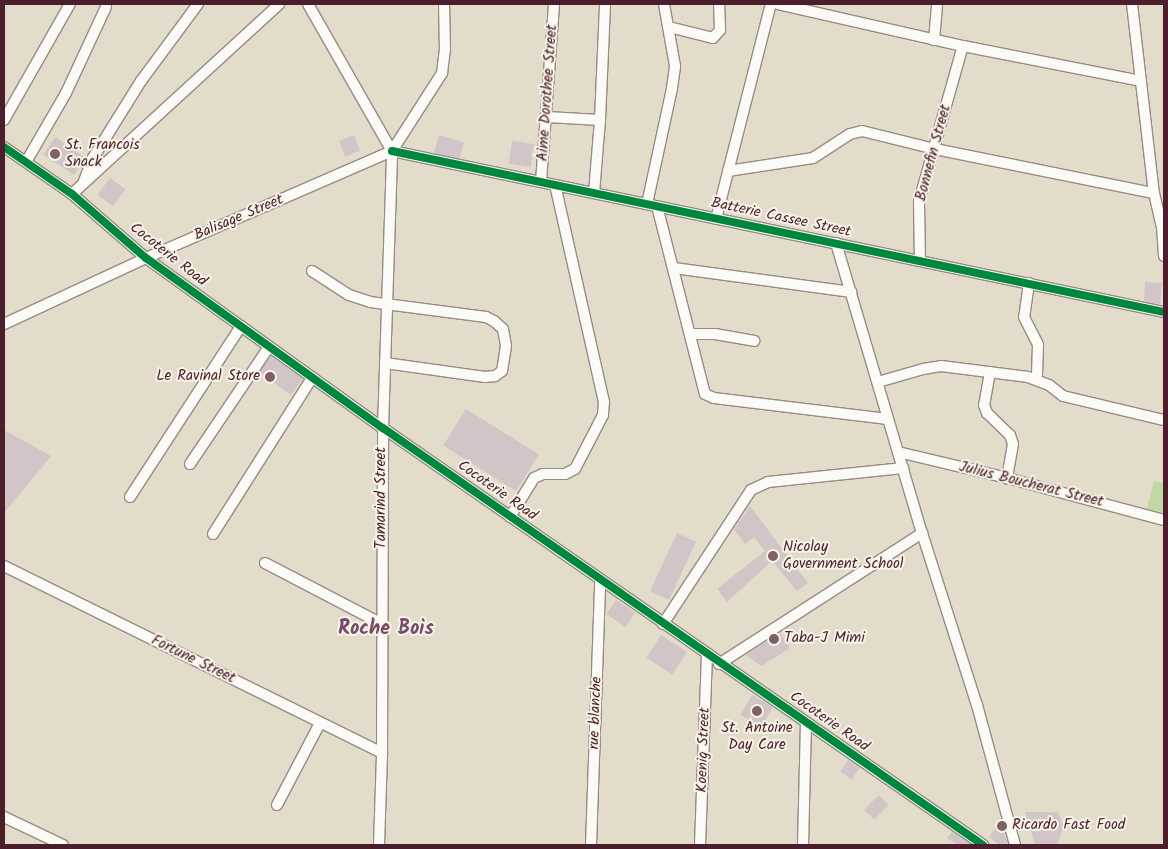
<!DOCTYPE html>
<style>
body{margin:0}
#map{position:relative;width:1168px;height:849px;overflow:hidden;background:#e4dcca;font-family:Kalam,sans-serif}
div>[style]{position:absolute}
.green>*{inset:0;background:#c0d8a3}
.building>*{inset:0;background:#d1c5c7;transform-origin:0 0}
.roads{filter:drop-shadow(1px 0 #968b84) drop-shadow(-1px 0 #968b84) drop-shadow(0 1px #968b84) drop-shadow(0 -1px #968b84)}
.minor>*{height:10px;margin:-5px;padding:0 5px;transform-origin:5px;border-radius:5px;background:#fbfaf7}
.cycleway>*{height:8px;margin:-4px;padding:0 4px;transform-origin:4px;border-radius:4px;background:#00873e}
.dots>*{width:14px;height:14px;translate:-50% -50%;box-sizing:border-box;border:2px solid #f7f3e8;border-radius:50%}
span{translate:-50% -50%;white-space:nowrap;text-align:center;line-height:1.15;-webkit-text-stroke:4px #f7f3e8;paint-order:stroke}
.street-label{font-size:15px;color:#4a1f2b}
.poi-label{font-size:15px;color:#4a1f2b}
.left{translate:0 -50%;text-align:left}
.right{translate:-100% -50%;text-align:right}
.district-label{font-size:20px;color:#774c67;font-weight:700}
.frame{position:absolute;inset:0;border:5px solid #4a1f2b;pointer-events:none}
</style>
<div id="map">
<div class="green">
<div style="clip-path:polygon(1154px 481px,1164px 483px,1164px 513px,1147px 509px)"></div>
</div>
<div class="building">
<div style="left:354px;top:135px;width:17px;height:16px;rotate:69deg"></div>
<div style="left:439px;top:135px;width:26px;height:19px;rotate:16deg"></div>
<div style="left:55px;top:137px;width:37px;height:21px;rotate:34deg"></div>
<div style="left:512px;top:141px;width:22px;height:23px;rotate:8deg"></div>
<div style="left:110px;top:178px;width:19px;height:21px;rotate:36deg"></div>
<div style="clip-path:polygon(1145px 282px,1162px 283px,1160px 304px,1144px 301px)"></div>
<div style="left:271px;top:356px;width:39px;height:20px;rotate:36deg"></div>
<div style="left:466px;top:409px;width:86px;height:43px;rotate:32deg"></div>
<div style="clip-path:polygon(4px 430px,51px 456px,4px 513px)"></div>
<div style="clip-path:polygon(750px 506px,808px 583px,797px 591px,772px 561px,727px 602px,717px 589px,765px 551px,754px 537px,745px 544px,734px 529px)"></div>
<div style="left:677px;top:533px;width:21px;height:64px;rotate:25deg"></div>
<div style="left:616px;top:600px;width:23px;height:17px;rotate:34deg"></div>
<div style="clip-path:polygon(780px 633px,790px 648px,761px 666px,746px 655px)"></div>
<div style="left:661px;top:635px;width:31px;height:27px;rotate:33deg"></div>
<div style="left:752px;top:695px;width:24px;height:23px;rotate:30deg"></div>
<div style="left:848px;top:760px;width:14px;height:14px;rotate:34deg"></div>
<div style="left:879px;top:795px;width:14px;height:21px;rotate:45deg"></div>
<div style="clip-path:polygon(1025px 812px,1058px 812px,1064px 827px,1057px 845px,1035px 845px)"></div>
<div style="clip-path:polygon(1001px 820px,1008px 845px,999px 845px,989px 837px)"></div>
<div style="clip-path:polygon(952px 832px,971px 845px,957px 845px,947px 838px)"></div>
</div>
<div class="roads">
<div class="minor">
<div style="left:308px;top:4px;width:169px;rotate:60.3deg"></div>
<div style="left:778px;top:4px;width:190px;rotate:12.8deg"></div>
<div style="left:963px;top:46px;width:181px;rotate:11.1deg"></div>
<div style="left:1132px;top:4px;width:190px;rotate:83.4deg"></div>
<div style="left:1154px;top:193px;width:35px;rotate:77deg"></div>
<div style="left:1162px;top:227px;width:29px;rotate:86deg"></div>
<div style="left:669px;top:27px;width:45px;rotate:14deg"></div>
<div style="left:713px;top:38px;width:11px;rotate:-49deg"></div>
<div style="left:720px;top:30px;width:26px;rotate:-92deg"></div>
<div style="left:934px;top:40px;width:36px;rotate:-85deg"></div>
<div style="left:547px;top:117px;width:53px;rotate:3.2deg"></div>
<div style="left:600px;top:120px;width:116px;rotate:-87.5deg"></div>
<div style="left:4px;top:120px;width:133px;rotate:-60.4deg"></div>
<div style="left:4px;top:147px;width:83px;rotate:34.7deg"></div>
<div style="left:72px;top:194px;width:98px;rotate:40.9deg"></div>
<div style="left:146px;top:258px;width:292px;rotate:35.7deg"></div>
<div style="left:383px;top:428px;width:731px;rotate:34.8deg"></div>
<div style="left:392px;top:151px;width:789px;rotate:11.78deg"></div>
<div style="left:392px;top:151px;width:93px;rotate:-57.3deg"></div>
<div style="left:442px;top:73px;width:23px;rotate:-83deg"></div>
<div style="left:445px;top:50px;width:46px;rotate:-91.2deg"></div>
<div style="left:26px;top:162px;width:80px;rotate:-59.9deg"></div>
<div style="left:66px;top:93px;width:95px;rotate:-65.1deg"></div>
<div style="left:728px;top:171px;width:86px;rotate:-8.7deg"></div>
<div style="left:813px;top:158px;width:44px;rotate:-33deg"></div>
<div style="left:850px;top:134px;width:12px;rotate:-14deg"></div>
<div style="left:862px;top:131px;width:75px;rotate:13.9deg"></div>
<div style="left:935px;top:149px;width:223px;rotate:11.4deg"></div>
<div style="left:84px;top:181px;width:25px;rotate:-69deg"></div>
<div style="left:93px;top:158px;width:91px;rotate:-58.1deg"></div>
<div style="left:141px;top:81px;width:96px;rotate:-53.5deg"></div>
<div style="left:541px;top:182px;width:178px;rotate:-85.8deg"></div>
<div style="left:594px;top:193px;width:73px;rotate:-85.3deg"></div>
<div style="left:72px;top:194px;width:281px;rotate:-42.5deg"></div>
<div style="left:647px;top:204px;width:119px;rotate:-77.8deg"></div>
<div style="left:672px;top:88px;width:22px;rotate:-82deg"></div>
<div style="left:675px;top:66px;width:63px;rotate:-100.1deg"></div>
<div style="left:657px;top:206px;width:194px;rotate:75.7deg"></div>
<div style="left:705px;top:394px;width:10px;rotate:24deg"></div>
<div style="left:714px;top:398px;width:175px;rotate:6.9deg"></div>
<div style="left:716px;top:219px;width:222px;rotate:-75.7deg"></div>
<div style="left:836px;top:243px;width:302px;rotate:73.5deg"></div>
<div style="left:922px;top:533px;width:181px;rotate:72.3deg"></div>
<div style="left:977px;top:705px;width:145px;rotate:74.8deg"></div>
<div style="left:920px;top:261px;width:60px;rotate:-91deg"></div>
<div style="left:919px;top:201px;width:161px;rotate:-74.2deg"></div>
<div style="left:674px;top:268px;width:179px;rotate:7.7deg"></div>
<div style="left:312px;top:271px;width:44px;rotate:33deg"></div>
<div style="left:349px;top:295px;width:22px;rotate:18deg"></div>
<div style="left:370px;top:302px;width:117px;rotate:7.4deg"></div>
<div style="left:486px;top:317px;width:9px;rotate:27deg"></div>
<div style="left:494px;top:321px;width:12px;rotate:42deg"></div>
<div style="left:503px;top:329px;width:17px;rotate:80deg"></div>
<div style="left:506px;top:346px;width:25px;rotate:99deg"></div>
<div style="left:502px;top:371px;width:9px;rotate:144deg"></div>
<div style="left:495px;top:376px;width:10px;rotate:174deg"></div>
<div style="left:485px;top:377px;width:101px;rotate:-172deg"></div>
<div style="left:1029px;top:283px;width:34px;rotate:98deg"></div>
<div style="left:1024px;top:317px;width:31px;rotate:63deg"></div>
<div style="left:1038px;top:345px;width:35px;rotate:92deg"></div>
<div style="left:4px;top:324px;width:157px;rotate:-24.9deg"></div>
<div style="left:146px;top:258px;width:268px;rotate:-23.5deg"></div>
<div style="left:690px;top:334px;width:25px"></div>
<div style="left:715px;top:334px;width:40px;rotate:10deg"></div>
<div style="left:990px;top:372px;width:34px;rotate:100deg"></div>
<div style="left:984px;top:405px;width:9px;rotate:69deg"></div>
<div style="left:987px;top:413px;width:32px;rotate:44deg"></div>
<div style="left:1010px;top:435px;width:9px;rotate:72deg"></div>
<div style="left:1013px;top:444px;width:35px;rotate:100deg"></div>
<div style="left:878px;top:382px;width:47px;rotate:-16.1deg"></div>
<div style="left:923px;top:369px;width:18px;rotate:-9deg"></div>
<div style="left:941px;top:366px;width:88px;rotate:7.2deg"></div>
<div style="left:1028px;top:377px;width:22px;rotate:21deg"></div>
<div style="left:1049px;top:385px;width:18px;rotate:38deg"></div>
<div style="left:1063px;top:396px;width:104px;rotate:13.4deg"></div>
<div style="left:898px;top:452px;width:112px;rotate:13.4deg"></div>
<div style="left:1007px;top:478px;width:163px;rotate:15deg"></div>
<div style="left:190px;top:464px;width:141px;rotate:-56deg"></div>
<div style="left:130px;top:497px;width:204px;rotate:-57deg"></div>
<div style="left:510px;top:517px;width:46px;rotate:-58.4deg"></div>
<div style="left:534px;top:478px;width:10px;rotate:-24deg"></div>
<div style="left:543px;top:474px;width:22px"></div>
<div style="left:565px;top:474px;width:11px;rotate:-27deg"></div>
<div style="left:575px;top:469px;width:61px;rotate:-62.6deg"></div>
<div style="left:603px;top:415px;width:13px;rotate:-86deg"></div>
<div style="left:604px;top:402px;width:222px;rotate:-102.7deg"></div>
<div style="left:213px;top:534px;width:185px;rotate:-57.6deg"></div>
<div style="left:265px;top:563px;width:132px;rotate:27.5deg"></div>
<div style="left:4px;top:566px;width:422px;rotate:26.3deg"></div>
<div style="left:663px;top:624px;width:160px;rotate:-56.7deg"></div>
<div style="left:751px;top:490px;width:19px;rotate:-25deg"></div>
<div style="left:768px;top:482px;width:136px;rotate:-5.9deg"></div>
<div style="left:719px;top:664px;width:242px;rotate:-32.8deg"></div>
<div style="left:277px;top:805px;width:93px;rotate:-62.3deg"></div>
<div style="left:4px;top:817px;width:65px;rotate:25.4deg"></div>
<div style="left:379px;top:845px;width:92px;rotate:-88.1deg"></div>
<div style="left:382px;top:753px;width:325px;rotate:-89.8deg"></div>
<div style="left:383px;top:428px;width:277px;rotate:-88.1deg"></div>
<div style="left:591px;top:845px;width:264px;rotate:-88deg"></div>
<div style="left:700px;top:845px;width:190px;rotate:-87.9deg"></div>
<div style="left:803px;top:845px;width:122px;rotate:-88.6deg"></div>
</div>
</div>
<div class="cycleway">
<div style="left:4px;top:147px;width:83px;rotate:34.7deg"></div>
<div style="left:72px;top:194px;width:98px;rotate:40.9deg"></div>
<div style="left:146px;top:258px;width:292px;rotate:35.7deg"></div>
<div style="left:383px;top:428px;width:731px;rotate:34.8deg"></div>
<div style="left:392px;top:151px;width:789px;rotate:11.78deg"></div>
</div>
<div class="dots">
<div style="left:55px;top:154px;background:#806163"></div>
<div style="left:270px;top:377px;background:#806163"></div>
<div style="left:773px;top:556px;background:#806163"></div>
<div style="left:774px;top:639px;background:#806163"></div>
<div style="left:757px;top:711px;background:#806163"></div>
<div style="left:1002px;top:826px;background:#806163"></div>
</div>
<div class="street-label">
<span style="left:548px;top:93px;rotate:-86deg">Aime Dorothee Street</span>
<span style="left:934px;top:153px;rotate:-75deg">Bonnefin Street</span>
<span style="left:239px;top:218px;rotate:-23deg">Balisage Street</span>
<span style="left:781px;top:218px;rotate:12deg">Batterie Cassee Street</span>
<span style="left:168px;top:255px;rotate:38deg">Cocoterie Road</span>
<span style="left:1031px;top:485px;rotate:14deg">Julius Boucherat Street</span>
<span style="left:497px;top:491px;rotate:35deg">Cocoterie Road</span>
<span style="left:382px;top:498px;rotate:-90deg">Tamarind Street</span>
<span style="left:193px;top:660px;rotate:26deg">Fortune Street</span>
<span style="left:596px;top:713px;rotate:-88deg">rue blanche</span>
<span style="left:829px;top:722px;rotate:35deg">Cocoterie Road</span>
<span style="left:704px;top:750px;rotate:-88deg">Koenig Street</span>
</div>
<div class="poi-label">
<span class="left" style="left:65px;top:154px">St. Francois<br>Snack</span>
<span class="right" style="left:260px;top:377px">Le Ravinal Store</span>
<span class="left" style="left:783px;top:556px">Nicolay<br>Government School</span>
<span class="left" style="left:784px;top:639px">Taba-J Mimi</span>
<span style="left:757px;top:737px">St. Antoine<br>Day Care</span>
<span class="left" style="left:1012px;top:826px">Ricardo Fast Food</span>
</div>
<div class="district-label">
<span style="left:386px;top:629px">Roche Bois</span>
</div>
<div class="frame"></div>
</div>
